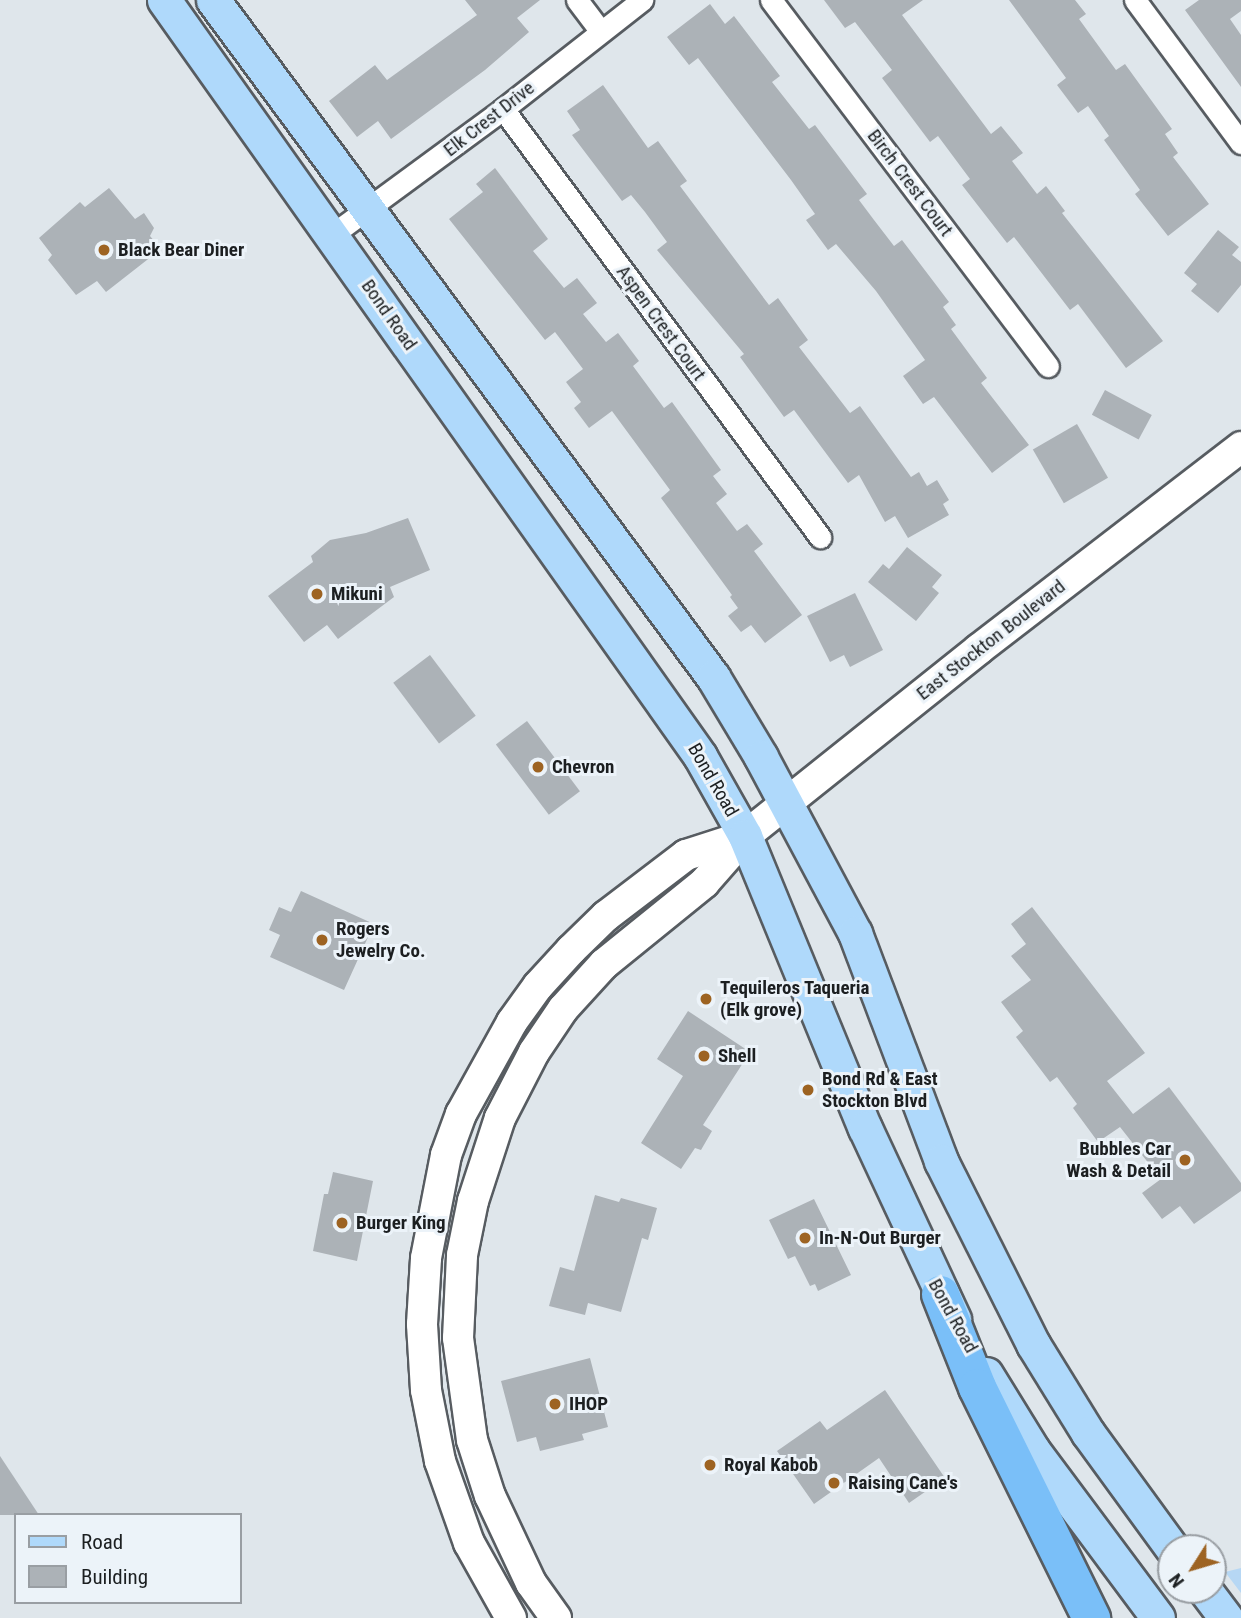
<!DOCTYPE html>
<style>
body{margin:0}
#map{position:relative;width:1241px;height:1618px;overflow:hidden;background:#dfe6eb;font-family:"Roboto Condensed",sans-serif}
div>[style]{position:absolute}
.green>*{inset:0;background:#b6d7f4}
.building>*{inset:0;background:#acb2b7;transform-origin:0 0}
.roads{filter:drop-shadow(2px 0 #575c61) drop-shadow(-2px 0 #575c61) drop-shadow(0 2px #575c61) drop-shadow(0 -2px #575c61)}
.street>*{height:21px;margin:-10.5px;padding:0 10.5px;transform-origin:10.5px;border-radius:10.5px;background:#fff}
.secondary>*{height:30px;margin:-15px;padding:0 15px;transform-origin:15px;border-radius:15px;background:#fff}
.primary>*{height:33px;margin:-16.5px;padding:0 16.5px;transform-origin:16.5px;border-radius:16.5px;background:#afd9fb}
.highway>*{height:37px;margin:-18.5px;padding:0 18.5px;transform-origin:18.5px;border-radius:18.5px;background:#7abff8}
.dots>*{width:19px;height:19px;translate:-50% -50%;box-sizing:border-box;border:4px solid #ecf3f9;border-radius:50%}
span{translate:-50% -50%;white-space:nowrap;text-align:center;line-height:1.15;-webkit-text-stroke:6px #ecf3f9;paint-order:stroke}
.street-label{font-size:19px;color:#1c1f21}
.poi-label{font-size:19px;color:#1c1f21;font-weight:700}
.left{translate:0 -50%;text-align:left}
.right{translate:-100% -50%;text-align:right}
.legend{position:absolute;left:14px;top:1513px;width:228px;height:91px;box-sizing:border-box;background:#ecf3f9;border:2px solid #999ea3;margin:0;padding:9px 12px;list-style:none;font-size:21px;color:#1c1f21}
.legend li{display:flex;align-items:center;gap:14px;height:35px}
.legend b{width:35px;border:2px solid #999ea3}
.north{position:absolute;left:1157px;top:1534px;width:70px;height:70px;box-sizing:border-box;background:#ecf3f9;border:2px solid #999ea3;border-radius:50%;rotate:233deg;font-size:19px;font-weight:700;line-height:28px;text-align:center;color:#1c1f21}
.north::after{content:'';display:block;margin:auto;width:24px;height:32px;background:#9d6322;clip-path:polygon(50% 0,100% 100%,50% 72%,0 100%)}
</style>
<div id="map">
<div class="green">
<div style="clip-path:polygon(1241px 1568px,1241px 1593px,1225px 1572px)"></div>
</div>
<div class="building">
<div style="clip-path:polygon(465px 0,540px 0,517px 18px,529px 32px,485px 70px,391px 139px,378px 121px,357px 137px,329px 101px,375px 65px,387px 80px,477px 15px)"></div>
<div style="clip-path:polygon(824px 0,923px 0,902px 15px,991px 134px,1001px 126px,1023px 153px,1012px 161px,1037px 194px,1046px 186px,1065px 211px,1062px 213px,1163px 341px,1126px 368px,1078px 304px,1070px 310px,1014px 237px,1007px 243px,962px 185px,970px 179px,938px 136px,930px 142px,882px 78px,892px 70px,855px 22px,845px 28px)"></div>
<div style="clip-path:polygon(1009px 0,1075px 0,1086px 14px,1079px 19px,1116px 70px,1125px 64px,1172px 129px,1165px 134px,1178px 153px,1173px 157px,1209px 204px,1168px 236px,1135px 194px,1140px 190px,1104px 140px,1109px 136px,1088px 106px,1078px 113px,1057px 85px,1066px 78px)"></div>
<div style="clip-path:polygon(1199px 0,1241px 0,1241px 11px,1230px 19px,1241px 35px,1241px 87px,1185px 10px)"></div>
<div style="clip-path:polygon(710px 4px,725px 24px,734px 16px,780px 76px,772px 82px,809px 129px,815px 125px,867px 194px,859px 200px,874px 220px,894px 246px,902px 240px,949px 302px,943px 307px,956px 325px,951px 329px,987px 378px,981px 383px,1029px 445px,992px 473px,934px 397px,923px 404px,903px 376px,925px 360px,876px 291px,836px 244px,828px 250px,806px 220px,815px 214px,791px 180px,698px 58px,689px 65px,667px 37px)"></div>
<div style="clip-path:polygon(603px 85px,648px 148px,658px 141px,687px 181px,680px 186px,769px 305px,778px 298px,808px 340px,799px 347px,850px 413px,860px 406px,911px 477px,919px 472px,927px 486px,937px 480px,949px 500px,943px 504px,949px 515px,908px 538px,895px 516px,885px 522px,859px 475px,848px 483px,794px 410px,784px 417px,740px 357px,744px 354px,657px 250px,667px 242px,645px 212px,631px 195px,622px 201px,572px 135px,580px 130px,567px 111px)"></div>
<div style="clip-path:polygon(495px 168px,548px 239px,533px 251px,564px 288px,577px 278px,597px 303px,583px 314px,606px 342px,618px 333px,639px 361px,633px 366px,664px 408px,672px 402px,721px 470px,713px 476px,727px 494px,716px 503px,737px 531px,747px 524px,763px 544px,754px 551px,802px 615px,765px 643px,751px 625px,741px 632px,728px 616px,738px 608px,730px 597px,732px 595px,661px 498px,670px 490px,612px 411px,589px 428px,574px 408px,581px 402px,566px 382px,583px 369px,555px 332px,545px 340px,449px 219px,483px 192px,476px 184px)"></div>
<div style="clip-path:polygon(109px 188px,135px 219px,144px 213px,154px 228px,150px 236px,161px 249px,106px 292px,97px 281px,76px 295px,48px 260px,52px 255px,39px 238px,80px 202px,85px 207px)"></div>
<div style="clip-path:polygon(1218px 230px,1239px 247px,1232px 255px,1241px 262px,1241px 285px,1218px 313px,1191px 291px,1197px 284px,1184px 273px)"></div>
<div style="left:1105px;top:390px;width:53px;height:28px;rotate:28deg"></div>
<div style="left:1077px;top:424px;width:62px;height:51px;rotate:60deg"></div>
<div style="clip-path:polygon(408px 518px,430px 570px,390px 587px,394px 597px,338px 639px,327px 625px,304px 642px,268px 596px,313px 562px,311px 556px,330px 540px,366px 533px)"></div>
<div style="clip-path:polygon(907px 547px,942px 575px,932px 587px,939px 593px,916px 621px,868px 582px,883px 564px,889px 569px)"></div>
<div style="clip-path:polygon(855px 593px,883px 650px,850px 667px,844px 655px,830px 662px,807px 616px)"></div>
<div style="left:430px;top:655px;width:76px;height:46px;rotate:53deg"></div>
<div style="left:527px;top:721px;width:88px;height:39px;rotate:53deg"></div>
<div style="clip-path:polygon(301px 891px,374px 924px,344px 990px,270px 957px,280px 935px,269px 930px,279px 907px,291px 912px)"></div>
<div style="clip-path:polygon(1032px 907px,1145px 1053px,1107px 1081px,1133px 1114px,1169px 1087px,1241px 1183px,1241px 1191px,1194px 1224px,1180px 1206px,1162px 1219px,1142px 1193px,1161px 1179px,1120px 1127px,1098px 1142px,1073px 1108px,1077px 1104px,1057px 1077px,1050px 1082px,1016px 1037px,1023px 1031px,1001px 1002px,1031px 980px,1011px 956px,1026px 944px,1011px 924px)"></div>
<div style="clip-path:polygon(688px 1011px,750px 1052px,703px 1125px,712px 1131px,701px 1150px,695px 1148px,681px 1169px,641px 1143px,683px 1076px,657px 1059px)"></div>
<div style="clip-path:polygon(333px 1172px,373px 1181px,357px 1261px,313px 1251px,324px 1194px,328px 1194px)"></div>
<div style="clip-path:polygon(595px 1195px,619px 1202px,621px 1198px,657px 1208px,648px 1240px,642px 1238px,621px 1312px,588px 1303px,585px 1315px,549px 1306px,560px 1267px,574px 1271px)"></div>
<div style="clip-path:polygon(814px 1199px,851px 1275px,818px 1291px,815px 1284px,810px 1286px,795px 1256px,788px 1259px,769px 1220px)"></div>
<div style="clip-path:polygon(590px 1358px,608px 1427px,582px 1434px,584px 1440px,540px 1451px,536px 1437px,517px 1442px,501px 1381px)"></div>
<div style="clip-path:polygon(885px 1390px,945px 1478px,909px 1503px,879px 1458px,814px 1504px,777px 1451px,820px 1421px,827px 1430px)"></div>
<div style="clip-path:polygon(0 1456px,39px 1515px,0 1515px)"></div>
</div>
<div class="roads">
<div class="street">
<div style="left:577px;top:0;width:39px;rotate:53deg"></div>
<div style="left:771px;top:0;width:459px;rotate:52.9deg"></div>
<div style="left:1135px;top:0;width:178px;rotate:53.5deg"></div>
<div style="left:503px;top:109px;width:533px;rotate:53.47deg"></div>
<div style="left:333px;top:234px;width:211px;rotate:-36.3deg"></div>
<div style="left:503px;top:109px;width:177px;rotate:-38.1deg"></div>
</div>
<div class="secondary">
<div style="left:511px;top:1618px;width:86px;rotate:-119.2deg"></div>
<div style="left:469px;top:1543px;width:87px;rotate:-109.5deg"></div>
<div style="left:440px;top:1461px;width:72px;rotate:-101.2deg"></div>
<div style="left:426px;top:1390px;width:66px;rotate:-93.5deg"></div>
<div style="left:422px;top:1324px;width:66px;rotate:-86.5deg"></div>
<div style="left:426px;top:1258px;width:105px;rotate:-79deg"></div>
<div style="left:446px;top:1155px;width:44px;rotate:-69.9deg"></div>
<div style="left:461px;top:1114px;width:105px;rotate:-61deg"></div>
<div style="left:512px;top:1022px;width:44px;rotate:-54.2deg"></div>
<div style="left:538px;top:986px;width:49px;rotate:-47.5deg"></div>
<div style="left:571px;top:950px;width:49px;rotate:-44.2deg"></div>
<div style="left:606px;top:916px;width:101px;rotate:-37.3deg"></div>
<div style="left:686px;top:855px;width:62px;rotate:-17.9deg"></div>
<div style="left:556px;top:1618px;width:43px;rotate:-125.5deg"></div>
<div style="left:531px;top:1583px;width:96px;rotate:-115.2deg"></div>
<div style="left:490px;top:1496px;width:59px;rotate:-107.8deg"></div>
<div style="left:472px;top:1440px;width:103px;rotate:-97.8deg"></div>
<div style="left:458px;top:1338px;width:83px;rotate:-87.2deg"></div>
<div style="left:462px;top:1255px;width:55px;rotate:-78.5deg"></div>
<div style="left:473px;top:1201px;width:87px;rotate:-72deg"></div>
<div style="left:500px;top:1118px;width:74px;rotate:-62.7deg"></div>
<div style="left:534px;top:1052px;width:52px;rotate:-56deg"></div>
<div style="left:563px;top:1009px;width:61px;rotate:-47.7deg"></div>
<div style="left:604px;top:964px;width:129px;rotate:-39deg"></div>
<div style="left:704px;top:883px;width:62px;rotate:-48.9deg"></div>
<div style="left:745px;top:836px;width:300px;rotate:-38.6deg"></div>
<div style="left:979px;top:649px;width:331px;rotate:-37.6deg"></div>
</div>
<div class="primary">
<div style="left:164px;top:0;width:927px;rotate:54.66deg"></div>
<div style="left:700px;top:756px;width:92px;rotate:60.6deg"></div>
<div style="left:745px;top:836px;width:316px;rotate:67.7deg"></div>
<div style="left:865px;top:1128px;width:211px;rotate:65deg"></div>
<div style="left:213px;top:0;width:842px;rotate:53.55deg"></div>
<div style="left:713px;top:677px;width:93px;rotate:59deg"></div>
<div style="left:761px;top:757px;width:200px;rotate:61.9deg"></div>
<div style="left:855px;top:933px;width:244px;rotate:69.3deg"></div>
<div style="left:941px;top:1161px;width:205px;rotate:63.3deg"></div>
<div style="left:1033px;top:1344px;width:105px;rotate:58.3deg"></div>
<div style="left:1088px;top:1433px;width:142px;rotate:53.9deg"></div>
<div style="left:986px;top:1374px;width:89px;rotate:58.3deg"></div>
<div style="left:1033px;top:1450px;width:209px;rotate:53.3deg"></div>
<div style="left:1205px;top:1590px;width:35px;rotate:53deg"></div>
</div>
<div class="highway">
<div style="left:940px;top:1294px;width:100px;rotate:68.3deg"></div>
<div style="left:977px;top:1387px;width:258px;rotate:63.7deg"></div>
</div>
</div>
<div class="dots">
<div style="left:104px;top:250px;background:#9d6322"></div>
<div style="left:317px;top:594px;background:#9d6322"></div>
<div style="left:538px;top:767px;background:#9d6322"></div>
<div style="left:322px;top:940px;background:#9d6322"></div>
<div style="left:706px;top:999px;background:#9d6322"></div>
<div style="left:704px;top:1056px;background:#9d6322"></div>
<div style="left:808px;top:1090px;background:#9d6322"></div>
<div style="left:1185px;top:1160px;background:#9d6322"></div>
<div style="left:342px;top:1223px;background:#9d6322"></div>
<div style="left:805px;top:1238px;background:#9d6322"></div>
<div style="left:555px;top:1404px;background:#9d6322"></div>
<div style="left:710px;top:1465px;background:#9d6322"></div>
<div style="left:834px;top:1483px;background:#9d6322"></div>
</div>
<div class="street-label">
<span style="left:489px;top:119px;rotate:-38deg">Elk Crest Drive</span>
<span style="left:910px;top:183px;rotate:53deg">Birch Crest Court</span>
<span style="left:389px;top:315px;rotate:55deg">Bond Road</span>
<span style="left:661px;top:323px;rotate:54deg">Aspen Crest Court</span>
<span style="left:991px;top:640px;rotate:-38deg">East Stockton Boulevard</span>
<span style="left:713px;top:780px;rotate:60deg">Bond Road</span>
<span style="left:953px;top:1316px;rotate:61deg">Bond Road</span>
</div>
<div class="poi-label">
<span class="left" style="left:118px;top:250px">Black Bear Diner</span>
<span class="left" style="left:331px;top:594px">Mikuni</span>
<span class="left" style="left:552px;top:767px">Chevron</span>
<span class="left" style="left:336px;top:940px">Rogers<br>Jewelry Co.</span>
<span class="left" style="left:720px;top:999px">Tequileros Taqueria<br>(Elk grove)</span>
<span class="left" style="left:718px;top:1056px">Shell</span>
<span class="left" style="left:822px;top:1090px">Bond Rd &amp; East<br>Stockton Blvd</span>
<span class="right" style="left:1171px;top:1160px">Bubbles Car<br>Wash &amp; Detail</span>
<span class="left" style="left:356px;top:1223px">Burger King</span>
<span class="left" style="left:819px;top:1238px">In-N-Out Burger</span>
<span class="left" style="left:569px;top:1404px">IHOP</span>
<span class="left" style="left:724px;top:1465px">Royal Kabob</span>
<span class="left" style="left:848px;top:1483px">Raising Cane's</span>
</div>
<ul class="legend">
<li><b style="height:9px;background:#afd9fb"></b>Road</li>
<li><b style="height:19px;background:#acb2b7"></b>Building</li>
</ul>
<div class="north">N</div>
</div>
